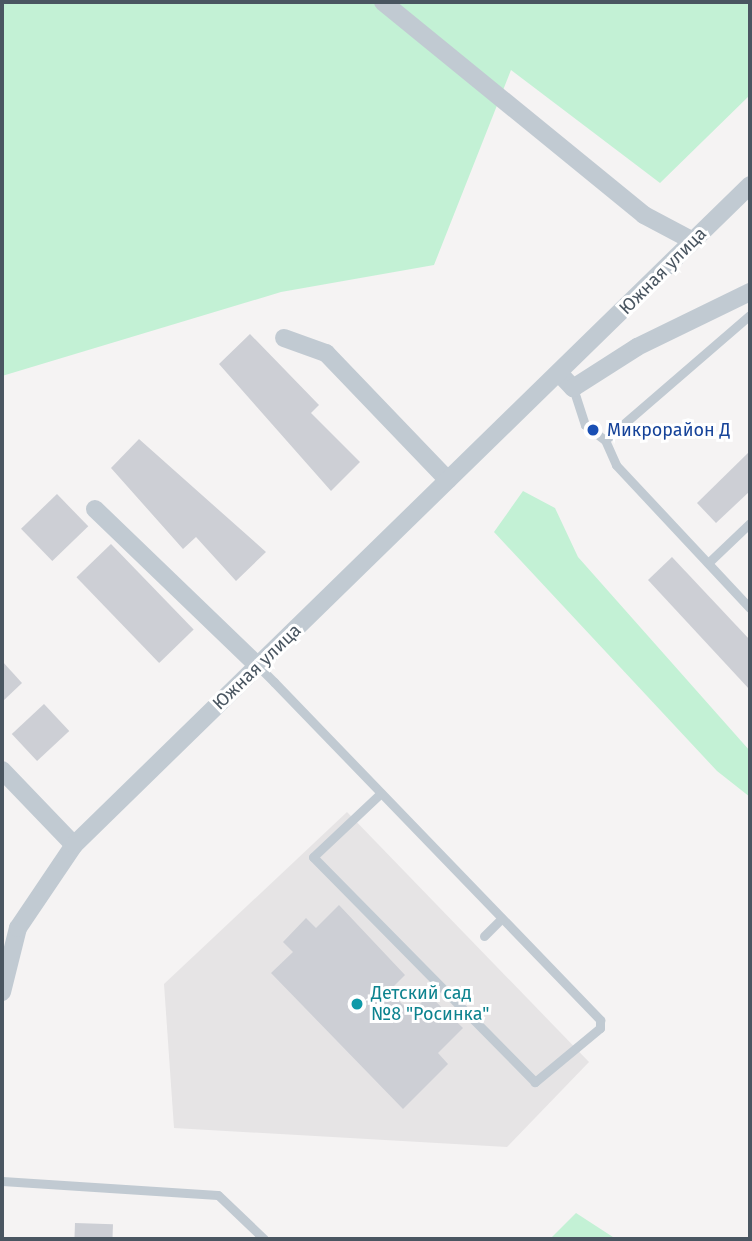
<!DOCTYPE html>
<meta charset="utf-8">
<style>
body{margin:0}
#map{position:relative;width:752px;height:1241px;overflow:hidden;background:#f5f3f3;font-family:"Fira Sans",sans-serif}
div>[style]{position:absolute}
.education>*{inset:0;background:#e6e4e5}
.green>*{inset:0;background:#c3f1d5}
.building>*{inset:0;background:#cdcfd5;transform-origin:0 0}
.lane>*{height:9px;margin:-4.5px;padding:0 4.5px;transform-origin:4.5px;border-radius:4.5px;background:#c1cad2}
.street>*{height:18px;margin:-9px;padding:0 9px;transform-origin:9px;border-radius:9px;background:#c1cad2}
.dots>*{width:19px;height:19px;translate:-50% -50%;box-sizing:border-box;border:4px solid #fff;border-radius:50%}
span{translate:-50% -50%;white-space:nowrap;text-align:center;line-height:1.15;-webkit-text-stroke:6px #fff;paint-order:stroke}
.street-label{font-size:18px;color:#4a5661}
.transit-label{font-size:18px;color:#164399}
.left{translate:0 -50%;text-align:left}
.culture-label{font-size:18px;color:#0d838f}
.frame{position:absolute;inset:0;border:4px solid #4a5661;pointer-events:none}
</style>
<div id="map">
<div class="education">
<div style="clip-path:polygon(347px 812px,589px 1062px,507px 1147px,174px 1128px,164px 984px)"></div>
</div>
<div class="green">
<div style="clip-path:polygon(2px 2px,750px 2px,750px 95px,660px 183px,511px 70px,434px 265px,281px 292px,2px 376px)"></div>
<div style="clip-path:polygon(523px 491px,555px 508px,578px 557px,750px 751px,750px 797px,717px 771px,494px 532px)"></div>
<div style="clip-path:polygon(576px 1213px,616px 1239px,550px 1239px)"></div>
</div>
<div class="building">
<div style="clip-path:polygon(250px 334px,319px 405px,311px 413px,360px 462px,331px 491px,219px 364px)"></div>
<div style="clip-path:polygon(139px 439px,266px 552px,236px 581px,196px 537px,183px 549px,111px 468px)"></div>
<div style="clip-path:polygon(750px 451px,750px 491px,716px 523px,697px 503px)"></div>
<div style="left:57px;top:494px;width:45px;height:50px;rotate:46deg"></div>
<div style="left:111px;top:544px;width:119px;height:48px;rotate:46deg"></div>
<div style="clip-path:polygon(672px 557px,750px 640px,750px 690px,648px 580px)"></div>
<div style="clip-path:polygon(2px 661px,22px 683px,2px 702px)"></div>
<div style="left:44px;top:704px;width:37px;height:44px;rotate:47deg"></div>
<div style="clip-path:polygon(339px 905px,405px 975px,389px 991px,411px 1013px,429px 995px,463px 1028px,438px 1053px,448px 1064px,403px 1109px,271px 973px,293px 952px,283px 942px,306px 918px,316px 928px)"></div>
<div style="left:75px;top:1223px;width:38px;height:16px;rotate:2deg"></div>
</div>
<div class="lane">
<div style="left:573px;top:388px;width:39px;rotate:72deg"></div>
<div style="left:585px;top:425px;width:25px;rotate:37deg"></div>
<div style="left:605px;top:440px;width:191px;rotate:-40.8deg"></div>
<div style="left:605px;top:440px;width:27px;rotate:66deg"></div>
<div style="left:616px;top:465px;width:196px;rotate:46.9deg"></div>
<div style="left:708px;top:563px;width:58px;rotate:-43.6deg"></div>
<div style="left:258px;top:666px;width:23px;rotate:45deg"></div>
<div style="left:274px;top:682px;width:470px;rotate:46deg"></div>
<div style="left:600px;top:1020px;width:8px;rotate:90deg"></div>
<div style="left:600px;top:1028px;width:85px;rotate:140.3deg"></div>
<div style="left:535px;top:1082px;width:316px;rotate:-134.6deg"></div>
<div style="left:313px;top:857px;width:93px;rotate:-43.3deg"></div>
<div style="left:484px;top:936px;width:25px;rotate:-45deg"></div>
<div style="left:2px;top:1181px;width:216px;rotate:3.7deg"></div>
<div style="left:218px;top:1195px;width:64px;rotate:43.7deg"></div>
</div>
<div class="street">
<div style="left:383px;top:2px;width:337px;rotate:39.2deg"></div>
<div style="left:644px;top:215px;width:55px;rotate:28deg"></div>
<div style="left:284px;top:338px;width:45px;rotate:19.7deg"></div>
<div style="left:326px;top:353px;width:176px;rotate:46.2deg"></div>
<div style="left:559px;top:373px;width:21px;rotate:47deg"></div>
<div style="left:573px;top:388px;width:76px;rotate:-32.6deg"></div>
<div style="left:637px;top:347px;width:126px;rotate:-26deg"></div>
<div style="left:95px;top:509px;width:226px;rotate:43.9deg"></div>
<div style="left:2px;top:770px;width:104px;rotate:46.2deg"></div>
<div style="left:2px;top:992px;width:66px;rotate:-76deg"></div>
<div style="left:18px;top:928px;width:100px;rotate:-56deg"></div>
<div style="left:74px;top:845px;width:945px;rotate:-44.31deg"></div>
</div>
<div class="dots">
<div style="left:593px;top:430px;background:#1a4fb4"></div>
<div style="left:357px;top:1004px;background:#0f9aa8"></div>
</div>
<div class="street-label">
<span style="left:663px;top:271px;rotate:-45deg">Южная улица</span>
<span style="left:257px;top:667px;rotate:-44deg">Южная улица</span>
</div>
<div class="transit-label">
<span class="left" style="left:607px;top:430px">Микрорайон Д</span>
</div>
<div class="culture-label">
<span class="left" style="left:371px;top:1004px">Детский сад<br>№8 "Росинка"</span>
</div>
<div class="frame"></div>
</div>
